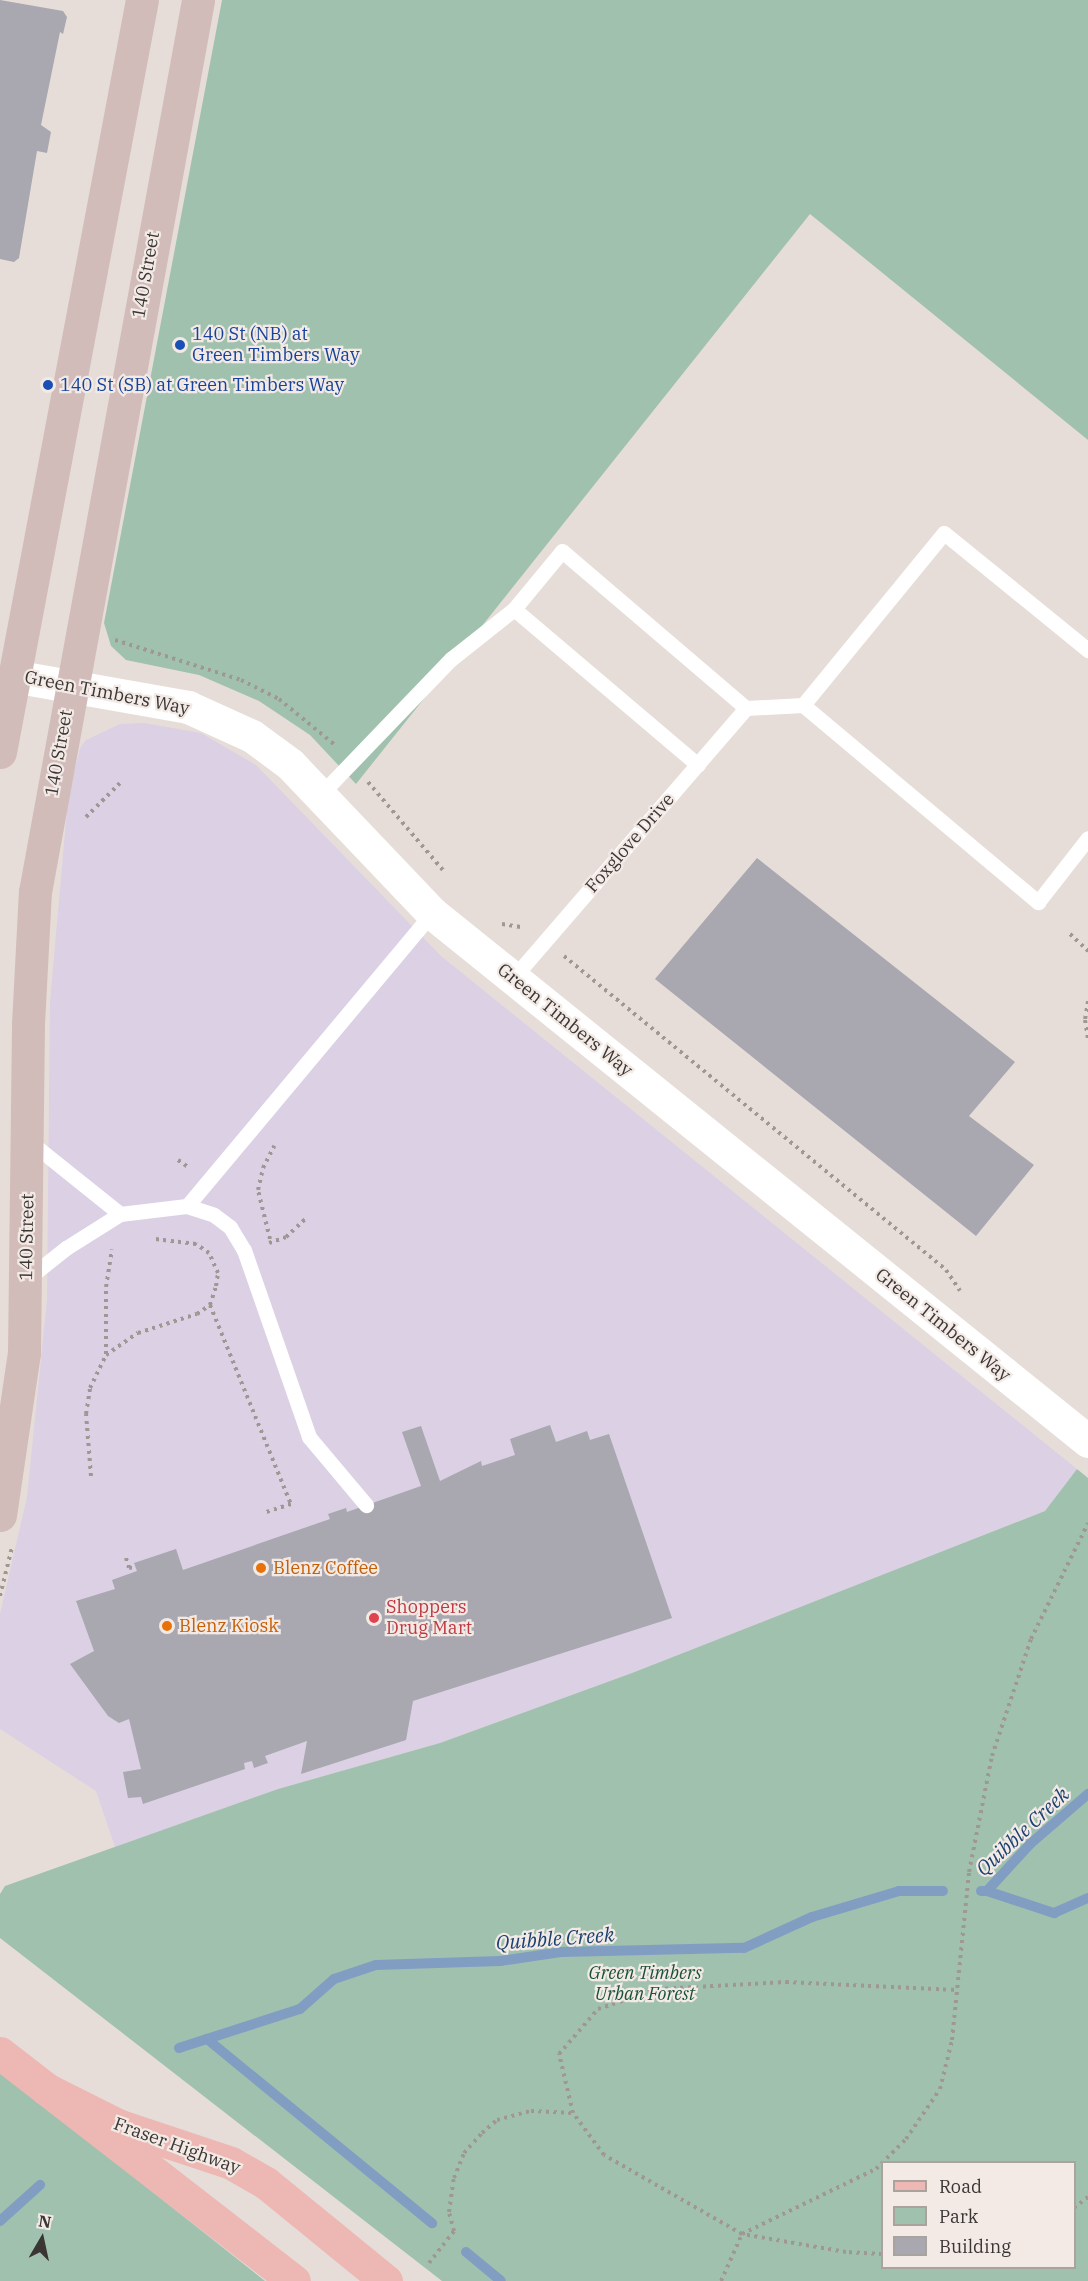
<!DOCTYPE html>
<style>
body{margin:0}
#map{position:relative;width:1088px;height:2281px;overflow:hidden;background:#e6ddd9;font-family:"IBM Plex Serif",serif}
div>[style]{position:absolute}
.medical>*{inset:0;background:#dbd0e4}
.green>*{inset:0;background:#a1c1af}
.stream>*{height:10px;margin:-5px;padding:0 5px;transform-origin:5px;border-radius:5px;background:#819ec2}
.building>*{inset:0;background:#a9a7af}
.path>*{height:4px;margin-top:-2px;transform-origin:0;background:repeating-linear-gradient(90deg,#9e9794 0 3px,transparent 0 7.5px)}
.service>*{height:15px;margin:-7.5px;padding:0 7.5px;transform-origin:7.5px;border-radius:7.5px;background:#fff}
.tertiary>*{height:33px;margin:-16.5px;padding:0 16.5px;transform-origin:16.5px;border-radius:16.5px;background:#fff}
.secondary>*{height:33px;margin:-16.5px;padding:0 16.5px;transform-origin:16.5px;border-radius:16.5px;background:#d2bcb9}
.primary>*{height:33px;margin:-16.5px;padding:0 16.5px;transform-origin:16.5px;border-radius:16.5px;background:#edb8b3}
.dots>*{width:16px;height:16px;translate:-50% -50%;box-sizing:border-box;border:3px solid #f3eae6;border-radius:50%}
span{translate:-50% -50%;white-space:nowrap;text-align:center;line-height:1.15;-webkit-text-stroke:4.5px #f3eae6;paint-order:stroke}
.street-label{font-size:18px;color:#3a3634}
.transit-label{font-size:18px;color:#164399}
.left{translate:0 -50%;text-align:left}
.food-label{font-size:18px;color:#c56008}
.health-label{font-size:18px;color:#be3a42}
.park-label{font-size:18px;color:#195238;font-style:italic}
.water-label{font-size:20px;color:#1a4170;font-style:italic}
.legend{position:absolute;left:881px;top:2161px;width:195px;height:108px;box-sizing:border-box;background:#f3eae6;border:2px solid #a9a29f;margin:0;padding:8px 10px;list-style:none;font-size:18px;color:#3a3634}
.legend li{display:flex;align-items:center;gap:12px;height:30px}
.legend b{width:30px;border:2px solid #a9a29f}
.north{position:absolute;left:12px;top:2209px;width:60px;height:60px;-webkit-text-stroke:4px #f3eae6;paint-order:stroke;rotate:9deg;font-size:16px;font-weight:700;line-height:24px;text-align:center;color:#3a3634}
.north::after{content:'';display:block;margin:auto;width:21px;height:27px;background:#3a3634;clip-path:polygon(50% 0,100% 100%,50% 72%,0 100%)}
</style>
<div id="map">
<div class="medical">
<div style="clip-path:polygon(144px 723px,201px 733px,256px 765px,441px 956px,1077px 1469px,1045px 1511px,632px 1673px,440px 1743px,278px 1789px,115px 1847px,96px 1791px,0 1729px,0 1614px,27px 1497px,47px 1300px,50px 1002px,68px 799px,80px 748px,86px 740px,120px 724px)"></div>
</div>
<div class="green">
<div style="clip-path:polygon(222px 0,1088px 0,1088px 440px,810px 214px,356px 784px,310px 735px,259px 701px,199px 675px,126px 660px,111px 646px,104px 623px)"></div>
<div style="clip-path:polygon(evenodd,1077px 1469px,1088px 1478px,1088px 2281px,442px 2281px,0 1938px,0 1894px,5px 1886px,278px 1789px,440px 1743px,632px 1673px,1045px 1511px,1077px 1469px,882px 2162px,1074px 2162px,1074px 2268px,882px 2268px,882px 2162px)"></div>
<div style="clip-path:polygon(0 2071px,265px 2281px,0 2281px)"></div>
</div>
<div class="stream">
<div style="left:981px;top:1891px;width:6px"></div>
<div style="left:987px;top:1891px;width:64px;rotate:-47.5deg"></div>
<div style="left:1030px;top:1844px;width:77px;rotate:-40.8deg"></div>
<div style="left:987px;top:1891px;width:71px;rotate:18.2deg"></div>
<div style="left:1054px;top:1913px;width:37px;rotate:-24deg"></div>
<div style="left:207px;top:2039px;width:291px;rotate:39.3deg"></div>
<div style="left:179px;top:2048px;width:127px;rotate:-17.9deg"></div>
<div style="left:300px;top:2009px;width:45px;rotate:-41.4deg"></div>
<div style="left:334px;top:1979px;width:44px;rotate:-18.4deg"></div>
<div style="left:376px;top:1965px;width:124px;rotate:-1.8deg"></div>
<div style="left:500px;top:1961px;width:63px;rotate:-8.3deg"></div>
<div style="left:562px;top:1952px;width:182px;rotate:-1.3deg"></div>
<div style="left:744px;top:1948px;width:75px;rotate:-24.5deg"></div>
<div style="left:812px;top:1917px;width:91px;rotate:-16.6deg"></div>
<div style="left:899px;top:1891px;width:44px"></div>
<div style="left:0;top:2221px;width:54px;rotate:-42deg"></div>
<div style="left:466px;top:2252px;width:45px;rotate:39.6deg"></div>
</div>
<div class="building">
<div style="clip-path:polygon(0 0,63px 11px,67px 17px,63px 34px,60px 32px,41px 125px,51px 132px,47px 153px,37px 151px,19px 258px,14px 262px,0 259px)"></div>
<div style="clip-path:polygon(757px 858px,1015px 1062px,969px 1116px,1034px 1165px,976px 1236px,655px 979px)"></div>
<div style="clip-path:polygon(550px 1425px,556px 1442px,587px 1431px,590px 1440px,609px 1434px,672px 1618px,413px 1701px,406px 1740px,301px 1774px,307px 1741px,265px 1756px,268px 1763px,254px 1768px,252px 1761px,244px 1763px,245px 1769px,143px 1804px,141px 1797px,128px 1798px,123px 1772px,141px 1769px,129px 1719px,119px 1723px,108px 1716px,70px 1664px,94px 1651px,76px 1601px,115px 1589px,112px 1580px,137px 1571px,134px 1563px,176px 1549px,183px 1570px,330px 1519px,328px 1514px,346px 1508px,347px 1512px,421px 1486px,402px 1432px,421px 1426px,440px 1481px,481px 1461px,482px 1466px,515px 1455px,510px 1439px)"></div>
</div>
<div class="path">
<div style="left:115px;top:640px;width:132px;rotate:17.6deg"></div>
<div style="left:241px;top:680px;width:42px;rotate:26.6deg"></div>
<div style="left:279px;top:699px;width:72px;rotate:39.4deg"></div>
<div style="left:368px;top:782px;width:116px;rotate:49.6deg"></div>
<div style="left:86px;top:817px;width:52px;rotate:-45deg"></div>
<div style="left:502px;top:924px;width:19px;rotate:9deg"></div>
<div style="left:1070px;top:934px;width:25px;rotate:43deg"></div>
<div style="left:564px;top:956px;width:494px;rotate:39.4deg"></div>
<div style="left:946px;top:1270px;width:25px;rotate:56deg"></div>
<div style="left:1088px;top:1001px;width:19px;rotate:99deg"></div>
<div style="left:1085px;top:1020px;width:19px;rotate:81deg"></div>
<div style="left:178px;top:1160px;width:12px;rotate:35deg"></div>
<div style="left:270px;top:1239px;width:50px;rotate:-103.8deg"></div>
<div style="left:258px;top:1190px;width:23px;rotate:-77deg"></div>
<div style="left:263px;top:1168px;width:25px;rotate:-63deg"></div>
<div style="left:269px;top:1243px;width:18px;rotate:-19deg"></div>
<div style="left:286px;top:1237px;width:26px;rotate:-43deg"></div>
<div style="left:210px;top:1305px;width:215px;rotate:67.9deg"></div>
<div style="left:291px;top:1504px;width:28px;rotate:162deg"></div>
<div style="left:106px;top:1354px;width:67px;rotate:-90deg"></div>
<div style="left:106px;top:1287px;width:38px;rotate:-81deg"></div>
<div style="left:91px;top:1476px;width:62px;rotate:-94.6deg"></div>
<div style="left:86px;top:1414px;width:26px;rotate:-81deg"></div>
<div style="left:90px;top:1388px;width:37px;rotate:-64deg"></div>
<div style="left:106px;top:1355px;width:39px;rotate:-35deg"></div>
<div style="left:138px;top:1333px;width:62px;rotate:-17.9deg"></div>
<div style="left:197px;top:1314px;width:16px;rotate:-35deg"></div>
<div style="left:210px;top:1305px;width:20px;rotate:-72deg"></div>
<div style="left:216px;top:1286px;width:13px;rotate:-81deg"></div>
<div style="left:218px;top:1273px;width:22px;rotate:-114deg"></div>
<div style="left:209px;top:1253px;width:16px;rotate:-145deg"></div>
<div style="left:196px;top:1244px;width:41px;rotate:-173deg"></div>
<div style="left:126px;top:1558px;width:10px;rotate:73deg"></div>
<div style="left:129px;top:1568px;width:7px;rotate:-16deg"></div>
<div style="left:0;top:1596px;width:50px;rotate:-76.2deg"></div>
<div style="left:1074px;top:2208px;width:18px;rotate:-38deg"></div>
<div style="left:882px;top:2254px;width:36px;rotate:-177deg"></div>
<div style="left:846px;top:2252px;width:106px;rotate:-170.2deg"></div>
<div style="left:742px;top:2234px;width:159px;rotate:-150.2deg"></div>
<div style="left:604px;top:2155px;width:52px;rotate:-126.4deg"></div>
<div style="left:573px;top:2113px;width:61px;rotate:-103.3deg"></div>
<div style="left:559px;top:2054px;width:60px;rotate:-49.1deg"></div>
<div style="left:598px;top:2009px;width:63px;rotate:-18.4deg"></div>
<div style="left:658px;top:1989px;width:128px;rotate:-3.1deg"></div>
<div style="left:786px;top:1982px;width:171px;rotate:2.7deg"></div>
<div style="left:429px;top:2263px;width:41px;rotate:-52deg"></div>
<div style="left:454px;top:2231px;width:20px;rotate:-105deg"></div>
<div style="left:449px;top:2212px;width:34px;rotate:-82deg"></div>
<div style="left:454px;top:2178px;width:27px;rotate:-68deg"></div>
<div style="left:464px;top:2153px;width:27px;rotate:-48deg"></div>
<div style="left:482px;top:2133px;width:20px;rotate:-41deg"></div>
<div style="left:497px;top:2120px;width:35px;rotate:-15deg"></div>
<div style="left:531px;top:2111px;width:42px;rotate:2.7deg"></div>
<div style="left:721px;top:2281px;width:51px;rotate:-65.9deg"></div>
<div style="left:742px;top:2234px;width:149px;rotate:-25.9deg"></div>
<div style="left:876px;top:2169px;width:42px;rotate:-45deg"></div>
<div style="left:906px;top:2139px;width:60px;rotate:-55.8deg"></div>
<div style="left:940px;top:2089px;width:50px;rotate:-76.2deg"></div>
<div style="left:952px;top:2040px;width:169px;rotate:-84.2deg"></div>
<div style="left:969px;top:1872px;width:118px;rotate:-78.8deg"></div>
<div style="left:992px;top:1756px;width:123px;rotate:-71.6deg"></div>
<div style="left:1031px;top:1639px;width:129px;rotate:-63.8deg"></div>
</div>
<div class="service">
<div style="left:514px;top:609px;width:241px;rotate:40.3deg"></div>
<div style="left:803px;top:705px;width:222px;rotate:-50.7deg"></div>
<div style="left:944px;top:533px;width:186px;rotate:39.1deg"></div>
<div style="left:320px;top:795px;width:189px;rotate:-46.1deg"></div>
<div style="left:451px;top:659px;width:80px;rotate:-38.4deg"></div>
<div style="left:514px;top:609px;width:75px;rotate:-50.4deg"></div>
<div style="left:562px;top:551px;width:242px;rotate:40.5deg"></div>
<div style="left:746px;top:708px;width:57px;rotate:-3deg"></div>
<div style="left:803px;top:705px;width:307px;rotate:40deg"></div>
<div style="left:1038px;top:902px;width:81px;rotate:-52deg"></div>
<div style="left:513px;top:978px;width:357px;rotate:-49.2deg"></div>
<div style="left:29px;top:1141px;width:117px;rotate:38.7deg"></div>
<div style="left:187px;top:1206px;width:28px;rotate:18deg"></div>
<div style="left:214px;top:1215px;width:20px;rotate:37deg"></div>
<div style="left:230px;top:1227px;width:27px;rotate:59deg"></div>
<div style="left:244px;top:1250px;width:198px;rotate:70.8deg"></div>
<div style="left:309px;top:1437px;width:89px;rotate:50deg"></div>
<div style="left:27px;top:1279px;width:50px;rotate:-38.5deg"></div>
<div style="left:66px;top:1248px;width:64px;rotate:-32.2deg"></div>
<div style="left:120px;top:1214px;width:67px;rotate:-6.8deg"></div>
<div style="left:187px;top:1206px;width:382px;rotate:-50.1deg"></div>
</div>
<div class="tertiary">
<div style="left:13px;top:676px;width:178px;rotate:10deg"></div>
<div style="left:188px;top:707px;width:70px;rotate:24.4deg"></div>
<div style="left:252px;top:736px;width:47px;rotate:36.4deg"></div>
<div style="left:290px;top:764px;width:206px;rotate:46.4deg"></div>
<div style="left:432px;top:913px;width:842px;rotate:38.83deg"></div>
</div>
<div class="secondary">
<div style="left:0;top:752px;width:765px;rotate:-79.31deg"></div>
<div style="left:0;top:1515px;width:164px;rotate:-81.6deg"></div>
<div style="left:24px;top:1353px;width:329px;rotate:-89.3deg"></div>
<div style="left:28px;top:1024px;width:132px;rotate:-87deg"></div>
<div style="left:35px;top:892px;width:907px;rotate:-79.64deg"></div>
</div>
<div class="primary">
<div style="left:0;top:2053px;width:372px;rotate:37.8deg"></div>
<div style="left:46px;top:2089px;width:83px;rotate:26.6deg"></div>
<div style="left:120px;top:2126px;width:117px;rotate:18.4deg"></div>
<div style="left:231px;top:2163px;width:40px;rotate:29.7deg"></div>
<div style="left:266px;top:2183px;width:155px;rotate:39.2deg"></div>
</div>
<div class="dots">
<div style="left:180px;top:345px;background:#1a4fb4"></div>
<div style="left:48px;top:385px;background:#1a4fb4"></div>
<div style="left:261px;top:1568px;background:#e8710a"></div>
<div style="left:374px;top:1618px;background:#e0444e"></div>
<div style="left:167px;top:1626px;background:#e8710a"></div>
</div>
<div class="street-label">
<span style="left:146px;top:275px;rotate:-80deg">140 Street</span>
<span style="left:107px;top:693px;rotate:11deg">Green Timbers Way</span>
<span style="left:59px;top:753px;rotate:-80deg">140 Street</span>
<span style="left:630px;top:843px;rotate:-49deg">Foxglove Drive</span>
<span style="left:565px;top:1020px;rotate:39deg">Green Timbers Way</span>
<span style="left:27px;top:1237px;rotate:-89deg">140 Street</span>
<span style="left:943px;top:1325px;rotate:39deg">Green Timbers Way</span>
<span style="left:177px;top:2146px;rotate:20deg">Fraser Highway</span>
</div>
<div class="transit-label">
<span class="left" style="left:192px;top:345px">140 St (NB) at<br>Green Timbers Way</span>
<span class="left" style="left:60px;top:385px">140 St (SB) at Green Timbers Way</span>
</div>
<div class="food-label">
<span class="left" style="left:273px;top:1568px">Blenz Coffee</span>
<span class="left" style="left:179px;top:1626px">Blenz Kiosk</span>
</div>
<div class="health-label">
<span class="left" style="left:386px;top:1618px">Shoppers<br>Drug Mart</span>
</div>
<div class="park-label">
<span style="left:645px;top:1984px">Green Timbers<br>Urban Forest</span>
</div>
<div class="water-label">
<span style="left:1022px;top:1831px;rotate:-43deg">Quibble Creek</span>
<span style="left:555px;top:1938px;rotate:-4deg">Quibble Creek</span>
</div>
<ul class="legend">
<li><b style="height:8px;background:#edb8b3"></b>Road</li>
<li><b style="height:16px;background:#a1c1af"></b>Park</li>
<li><b style="height:16px;background:#a9a7af"></b>Building</li>
</ul>
<div class="north">N</div>
</div>
